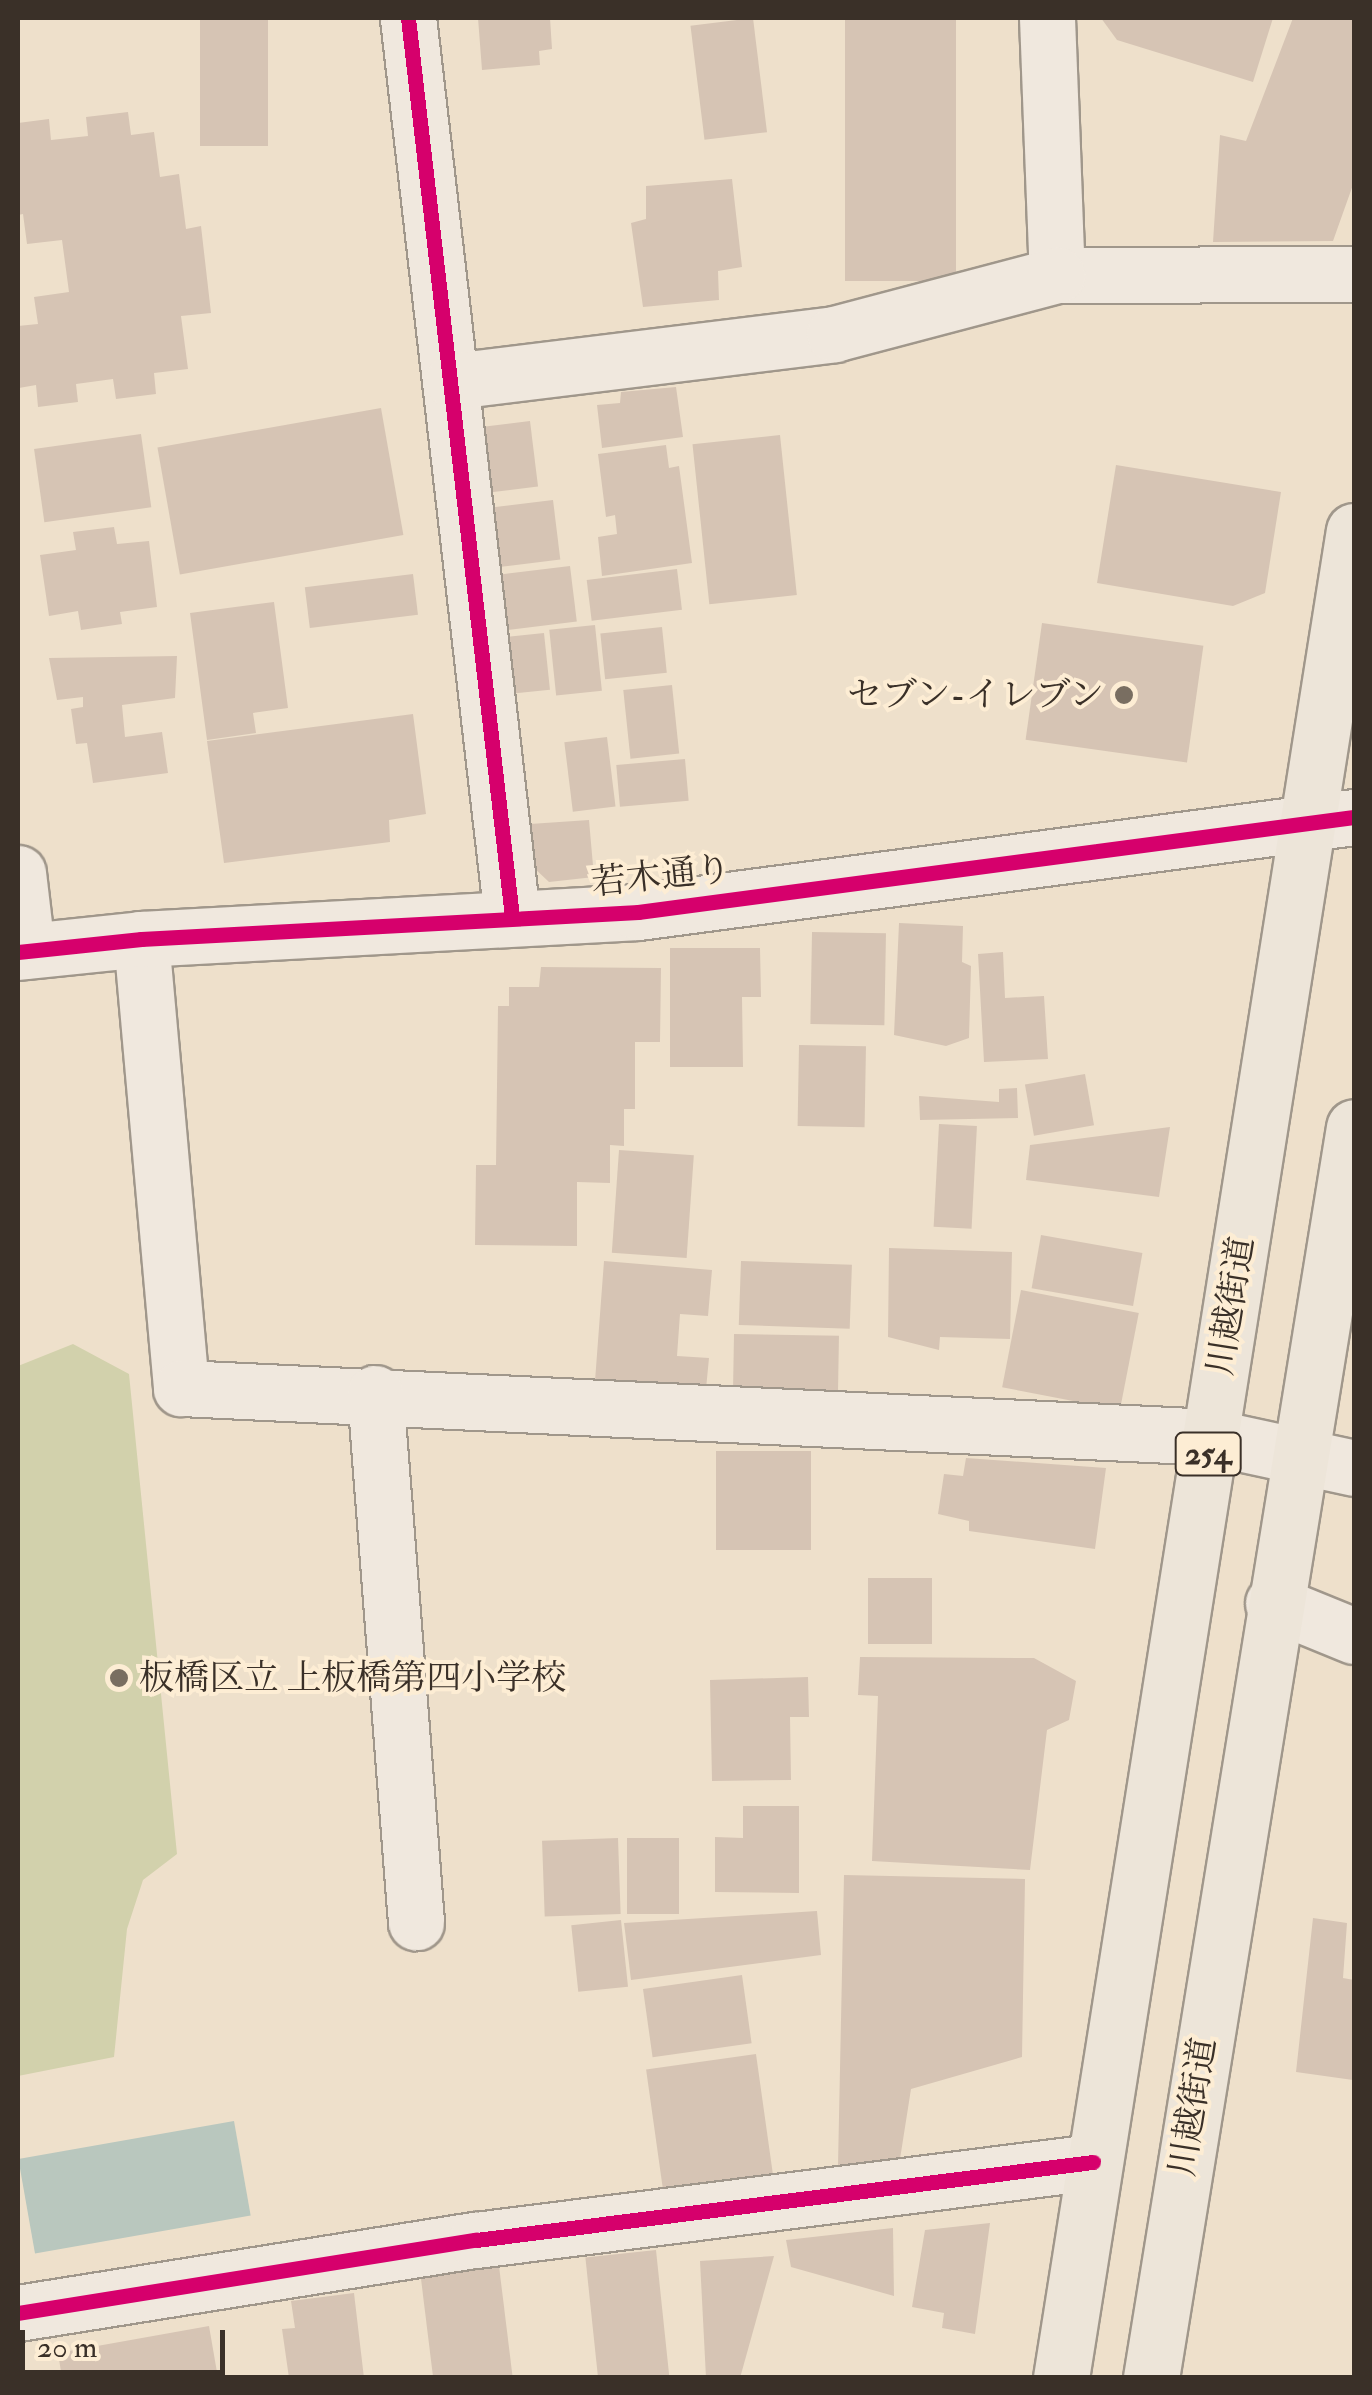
<!DOCTYPE html>
<meta charset="utf-8">
<style>
body{margin:0}
#map{position:relative;width:1372px;height:2395px;overflow:hidden;background:#eee0cb;font-family:"IM FELL Double Pica","Noto Serif JP",serif}
div>[style]{position:absolute}
.green>*{inset:0;background:#d2d1ac}
.water>*{inset:0;background:#b9c7be;transform-origin:0 0}
.building>*{inset:0;background:#d6c4b4;transform-origin:0 0}
.roads{filter:drop-shadow(2px 0 #a0978b) drop-shadow(-2px 0 #a0978b) drop-shadow(0 2px #a0978b) drop-shadow(0 -2px #a0978b)}
.minor>*{height:55px;margin:-27.5px;padding:0 27.5px;transform-origin:27.5px;border-radius:27.5px;background:#f0e8de}
.highway>*{height:55px;margin:-27.5px;padding:0 27.5px;transform-origin:27.5px;border-radius:27.5px;background:#ede5d9}
.cycleway>*{height:15px;margin:-7.5px;padding:0 7.5px;transform-origin:7.5px;border-radius:7.5px;background:#d6006c}
.dots>*{width:28px;height:28px;translate:-50% -50%;box-sizing:border-box;border:5px solid #fdedd4;border-radius:50%}
span{translate:-50% -50%;white-space:nowrap;text-align:center;line-height:1.15;-webkit-text-stroke:8px #fdedd4;paint-order:stroke}
.shield-label span{padding:2px 8px;background:#fdedd4;border:2px solid;border-radius:8px;-webkit-text-stroke-width:0}
.shield-label{font-size:32px;color:#3a3028;font-weight:700}
.poi-label{font-size:35px;color:#3a3028}
.right{translate:-100% -50%;text-align:right}
.left{translate:0 -50%;text-align:left}
.street-label{font-size:35px;color:#3a3028}
.frame{position:absolute;inset:0;border:20px solid #3a3028;pointer-events:none}
.scale{position:absolute;left:20px;top:2330px;width:205px;height:45px;box-sizing:border-box;border:5px solid #3a3028;border-top:0;padding-left:12px;font-size:30px;line-height:35px;white-space:nowrap;color:#3a3028;-webkit-text-stroke:8px #fdedd4;paint-order:stroke}
</style>
<div id="map">
<div class="green">
<div style="clip-path:polygon(73px 1344px,129px 1374px,177px 1854px,143px 1880px,127px 1929px,114px 2057px,18px 2076px,18px 1366px)"></div>
</div>
<div class="water">
<div style="left:234px;top:2121px;width:96px;height:219px;rotate:80deg"></div>
</div>
<div class="building">
<div style="left:200px;top:18px;width:68px;height:128px"></div>
<div style="clip-path:polygon(478px 18px,550px 18px,552px 49px,539px 51px,540px 65px,482px 70px)"></div>
<div style="left:753px;top:18px;width:115px;height:63px;rotate:83deg"></div>
<div style="left:845px;top:18px;width:111px;height:263px"></div>
<div style="clip-path:polygon(1101px 18px,1273px 18px,1253px 82px,1117px 40px)"></div>
<div style="clip-path:polygon(1293px 18px,1354px 18px,1354px 182px,1333px 241px,1213px 242px,1220px 135px,1246px 141px)"></div>
<div style="clip-path:polygon(128px 112px,131px 135px,154px 132px,160px 177px,179px 174px,186px 229px,201px 226px,211px 313px,181px 316px,188px 369px,154px 373px,156px 394px,116px 399px,113px 379px,76px 384px,78px 402px,38px 407px,36px 385px,19px 388px,18px 326px,38px 324px,34px 297px,69px 292px,62px 240px,27px 244px,23px 214px,18px 215px,18px 123px,49px 119px,51px 140px,88px 136px,86px 117px)"></div>
<div style="clip-path:polygon(732px 179px,742px 267px,718px 271px,719px 300px,643px 307px,631px 223px,646px 219px,646px 186px)"></div>
<div style="clip-path:polygon(676px 387px,683px 437px,602px 448px,597px 405px,620px 403px,621px 392px)"></div>
<div style="left:381px;top:408px;width:129px;height:227px;rotate:80deg"></div>
<div style="left:530px;top:421px;width:66px;height:47px;rotate:83deg"></div>
<div style="left:141px;top:434px;width:74px;height:108px;rotate:82deg"></div>
<div style="left:780px;top:435px;width:161px;height:88px;rotate:84deg"></div>
<div style="clip-path:polygon(666px 445px,669px 468px,679px 466px,692px 563px,602px 576px,598px 537px,617px 534px,615px 515px,606px 517px,598px 454px)"></div>
<div style="clip-path:polygon(1116px 465px,1281px 492px,1265px 593px,1233px 606px,1097px 583px)"></div>
<div style="left:553px;top:500px;width:60px;height:64px;rotate:83deg"></div>
<div style="clip-path:polygon(114px 527px,117px 544px,149px 541px,157px 607px,120px 612px,122px 624px,81px 630px,78px 611px,49px 616px,40px 555px,76px 550px,73px 532px)"></div>
<div style="left:570px;top:566px;width:56px;height:72px;rotate:83deg"></div>
<div style="left:677px;top:569px;width:41px;height:91px;rotate:83deg"></div>
<div style="left:413px;top:574px;width:41px;height:109px;rotate:83deg"></div>
<div style="clip-path:polygon(274px 602px,288px 708px,253px 713px,256px 733px,207px 740px,190px 613px)"></div>
<div style="left:1042px;top:623px;width:163px;height:118px;rotate:8deg"></div>
<div style="left:595px;top:625px;width:66px;height:46px;rotate:84deg"></div>
<div style="left:662px;top:627px;width:46px;height:62px;rotate:84deg"></div>
<div style="left:544px;top:633px;width:57px;height:37px;rotate:84deg"></div>
<div style="clip-path:polygon(177px 656px,175px 698px,122px 705px,125px 737px,162px 732px,168px 773px,93px 783px,87px 743px,76px 744px,71px 709px,83px 707px,83px 697px,57px 700px,49px 658px)"></div>
<div style="left:672px;top:685px;width:69px;height:49px;rotate:84deg"></div>
<div style="clip-path:polygon(413px 714px,426px 814px,389px 820px,390px 842px,224px 863px,207px 741px)"></div>
<div style="left:607px;top:737px;width:70px;height:43px;rotate:83deg"></div>
<div style="left:685px;top:759px;width:42px;height:69px;rotate:85deg"></div>
<div style="clip-path:polygon(589px 820px,594px 877px,549px 882px,532px 866px,530px 824px)"></div>
<div style="clip-path:polygon(899px 923px,963px 926px,962px 962px,971px 966px,969px 1038px,946px 1046px,894px 1035px)"></div>
<div style="left:812px;top:932px;width:74px;height:92px;rotate:1deg"></div>
<div style="clip-path:polygon(670px 948px,760px 948px,761px 997px,742px 997px,743px 1067px,670px 1067px)"></div>
<div style="clip-path:polygon(1003px 952px,1005px 998px,1044px 996px,1048px 1059px,984px 1062px,978px 954px)"></div>
<div style="clip-path:polygon(541px 967px,661px 968px,660px 1042px,635px 1042px,635px 1109px,624px 1109px,624px 1146px,610px 1145px,610px 1183px,577px 1182px,577px 1246px,475px 1245px,476px 1165px,496px 1165px,498px 1006px,509px 1006px,509px 987px,539px 987px)"></div>
<div style="left:799px;top:1045px;width:67px;height:81px;rotate:1deg"></div>
<div style="left:1085px;top:1074px;width:52px;height:61px;rotate:80deg"></div>
<div style="clip-path:polygon(1017px 1088px,1018px 1118px,920px 1120px,919px 1096px,999px 1102px,999px 1089px)"></div>
<div style="left:939px;top:1124px;width:38px;height:103px;rotate:3deg"></div>
<div style="clip-path:polygon(1170px 1127px,1159px 1197px,1026px 1180px,1030px 1145px)"></div>
<div style="left:619px;top:1150px;width:75px;height:103px;rotate:4deg"></div>
<div style="left:1041px;top:1235px;width:103px;height:54px;rotate:10deg"></div>
<div style="clip-path:polygon(889px 1248px,1012px 1252px,1010px 1339px,940px 1337px,939px 1350px,888px 1337px)"></div>
<div style="clip-path:polygon(604px 1261px,712px 1270px,708px 1316px,680px 1314px,677px 1356px,709px 1358px,706px 1389px,595px 1381px)"></div>
<div style="left:741px;top:1261px;width:111px;height:64px;rotate:2deg"></div>
<div style="left:1021px;top:1290px;width:120px;height:99px;rotate:11deg"></div>
<div style="left:734px;top:1334px;width:105px;height:55px;rotate:1deg"></div>
<div style="left:716px;top:1451px;width:95px;height:99px"></div>
<div style="clip-path:polygon(966px 1458px,1106px 1468px,1095px 1549px,969px 1531px,969px 1521px,938px 1514px,944px 1474px,963px 1476px)"></div>
<div style="left:868px;top:1578px;width:64px;height:66px"></div>
<div style="clip-path:polygon(860px 1657px,1034px 1658px,1076px 1681px,1069px 1720px,1047px 1730px,1030px 1870px,872px 1861px,878px 1696px,858px 1695px)"></div>
<div style="clip-path:polygon(808px 1677px,809px 1717px,790px 1717px,791px 1780px,712px 1781px,710px 1680px)"></div>
<div style="clip-path:polygon(743px 1806px,799px 1806px,799px 1893px,715px 1892px,715px 1837px,743px 1838px)"></div>
<div style="left:618px;top:1838px;width:76px;height:76px;rotate:88deg"></div>
<div style="left:627px;top:1838px;width:52px;height:76px"></div>
<div style="clip-path:polygon(844px 1875px,1025px 1879px,1022px 2057px,911px 2089px,900px 2159px,838px 2165px)"></div>
<div style="clip-path:polygon(817px 1911px,821px 1955px,631px 1980px,624px 1923px)"></div>
<div style="clip-path:polygon(1313px 1918px,1347px 1923px,1343px 1978px,1354px 1980px,1353px 2080px,1296px 2072px)"></div>
<div style="left:621px;top:1920px;width:67px;height:50px;rotate:84deg"></div>
<div style="left:742px;top:1975px;width:69px;height:100px;rotate:82deg"></div>
<div style="left:756px;top:2054px;width:122px;height:111px;rotate:82deg"></div>
<div style="clip-path:polygon(990px 2223px,975px 2334px,942px 2328px,944px 2313px,912px 2307px,925px 2230px)"></div>
<div style="clip-path:polygon(893px 2228px,894px 2296px,791px 2267px,786px 2240px)"></div>
<div style="left:656px;top:2250px;width:129px;height:71px;rotate:84deg"></div>
<div style="clip-path:polygon(774px 2256px,740px 2378px,706px 2378px,700px 2261px)"></div>
<div style="left:499px;top:2266px;width:113px;height:79px;rotate:83deg"></div>
<div style="clip-path:polygon(354px 2293px,364px 2378px,289px 2378px,282px 2329px,295px 2328px,291px 2301px)"></div>
<div style="clip-path:polygon(209px 2326px,218px 2378px,62px 2378px,58px 2353px)"></div>
</div>
<div class="roads">
<div class="minor">
<div style="left:408px;top:18px;width:905px;rotate:83.4deg"></div>
<div style="left:1047px;top:18px;width:257px;rotate:87.8deg"></div>
<div style="left:1057px;top:275px;width:297px;rotate:-0.2deg"></div>
<div style="left:453px;top:381px;width:384px;rotate:-7deg"></div>
<div style="left:834px;top:334px;width:231px;rotate:-14.8deg"></div>
<div style="left:18px;top:873px;width:78px;rotate:83.3deg"></div>
<div style="left:141px;top:939px;width:451px;rotate:84.9deg"></div>
<div style="left:181px;top:1388px;width:1031px;rotate:2.72deg"></div>
<div style="left:1211px;top:1437px;width:146px;rotate:12.2deg"></div>
<div style="left:18px;top:952px;width:124px;rotate:-6deg"></div>
<div style="left:141px;top:939px;width:498px;rotate:-3.1deg"></div>
<div style="left:638px;top:912px;width:722px;rotate:-7.56deg"></div>
<div style="left:375px;top:1393px;width:531px;rotate:85.57deg"></div>
<div style="left:1273px;top:1603px;width:87px;rotate:22.2deg"></div>
<div style="left:18px;top:2313px;width:464px;rotate:-9.1deg"></div>
<div style="left:476px;top:2240px;width:622px;rotate:-7.21deg"></div>
</div>
<div class="highway">
<div style="left:1061px;top:2378px;width:1870px;rotate:-80.99deg"></div>
<div style="left:1151px;top:2378px;width:1267px;rotate:-80.78deg"></div>
</div>
</div>
<div class="cycleway">
<div style="left:408px;top:18px;width:905px;rotate:83.4deg"></div>
<div style="left:18px;top:952px;width:124px;rotate:-6deg"></div>
<div style="left:141px;top:939px;width:498px;rotate:-3.1deg"></div>
<div style="left:638px;top:912px;width:722px;rotate:-7.56deg"></div>
<div style="left:18px;top:2313px;width:464px;rotate:-9.1deg"></div>
<div style="left:476px;top:2240px;width:622px;rotate:-7.21deg"></div>
</div>
<div class="dots">
<div style="left:1124px;top:695px;background:#796e61"></div>
<div style="left:119px;top:1678px;background:#796e61"></div>
</div>
<div class="shield-label">
<span style="left:1208px;top:1454px">254</span>
</div>
<div class="poi-label">
<span class="right" style="left:1104px;top:695px">セブン-イレブン</span>
<span class="left" style="left:139px;top:1678px">板橋区立 上板橋第四小学校</span>
</div>
<div class="street-label">
<span style="left:661px;top:876px;rotate:-6deg">若木通り</span>
<span style="left:1231px;top:1306px;rotate:-81deg">川越街道</span>
<span style="left:1193px;top:2107px;rotate:-81deg">川越街道</span>
</div>
<div class="frame"></div>
<div class="scale">20 m</div>
</div>
